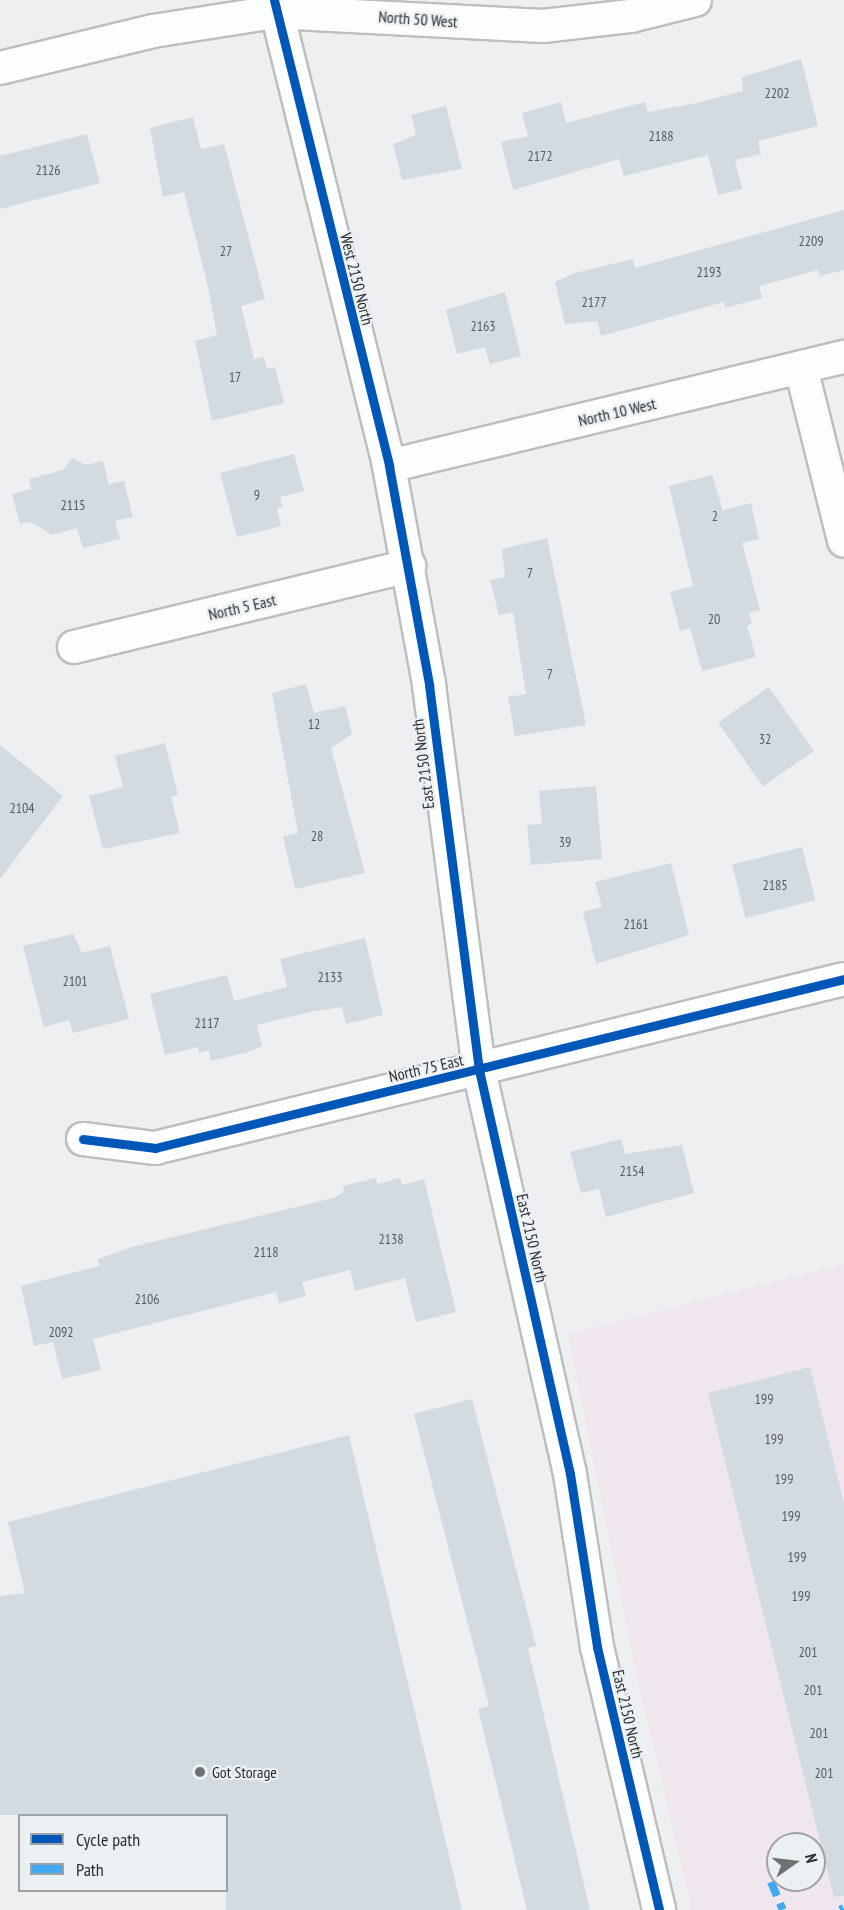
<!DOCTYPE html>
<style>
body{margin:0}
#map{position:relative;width:844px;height:1910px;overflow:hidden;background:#edeff1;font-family:"PT Sans Narrow",sans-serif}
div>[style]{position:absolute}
.commercial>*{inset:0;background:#f0e6ee}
.building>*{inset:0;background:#d2dbe2;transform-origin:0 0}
.roads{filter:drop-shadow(2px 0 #bcbebf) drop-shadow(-2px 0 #bcbebf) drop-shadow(0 2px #bcbebf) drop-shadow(0 -2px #bcbebf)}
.street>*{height:32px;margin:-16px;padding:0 16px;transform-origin:16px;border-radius:16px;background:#fcfdfd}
.quiet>*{height:8px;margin-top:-4px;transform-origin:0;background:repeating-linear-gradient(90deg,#3fa9f5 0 15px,transparent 0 23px)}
.cycleway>*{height:9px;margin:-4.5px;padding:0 4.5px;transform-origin:4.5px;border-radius:4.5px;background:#0057b8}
.dots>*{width:16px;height:16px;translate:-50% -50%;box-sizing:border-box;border:3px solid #ebf0f3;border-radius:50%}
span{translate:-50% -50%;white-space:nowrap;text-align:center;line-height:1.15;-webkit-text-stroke:4.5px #ebf0f3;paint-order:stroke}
.number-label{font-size:14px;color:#575a5e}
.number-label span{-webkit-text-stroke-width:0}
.street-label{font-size:16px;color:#2c2d2f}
.poi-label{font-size:16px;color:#2c2d2f}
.left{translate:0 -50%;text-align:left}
.legend{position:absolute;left:18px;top:1814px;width:210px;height:78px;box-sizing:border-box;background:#ebf0f3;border:2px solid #9fa2a5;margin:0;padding:8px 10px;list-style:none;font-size:18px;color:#2c2d2f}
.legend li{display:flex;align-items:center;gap:12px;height:30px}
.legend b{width:30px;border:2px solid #9fa2a5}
.north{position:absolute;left:766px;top:1832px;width:60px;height:60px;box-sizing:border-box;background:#ebf0f3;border:2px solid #9fa2a5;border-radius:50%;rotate:76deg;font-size:16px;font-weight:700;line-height:24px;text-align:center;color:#2c2d2f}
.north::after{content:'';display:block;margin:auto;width:21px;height:27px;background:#707173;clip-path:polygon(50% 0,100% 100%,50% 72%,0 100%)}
</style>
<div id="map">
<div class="commercial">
<div style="clip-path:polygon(evenodd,844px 1264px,844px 1910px,692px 1910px,636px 1672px,568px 1334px,844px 1264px,778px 1844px,814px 1844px,814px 1880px,778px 1880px,778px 1844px)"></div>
</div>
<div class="building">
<div style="clip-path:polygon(801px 59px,818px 126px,758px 141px,761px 154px,735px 160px,742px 189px,718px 195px,708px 155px,624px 176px,619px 159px,513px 190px,501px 142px,528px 136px,522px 113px,561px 102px,566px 123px,645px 102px,648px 112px,692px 104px,743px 91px,742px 77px)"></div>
<div style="clip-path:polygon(446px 106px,462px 169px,402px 180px,393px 144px,416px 135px,411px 115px)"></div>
<div style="clip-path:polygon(193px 117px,201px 149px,224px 144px,265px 299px,241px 306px,254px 359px,264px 357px,267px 369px,275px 367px,284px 403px,212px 421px,195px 341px,217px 335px,208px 287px,184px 192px,163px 197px,150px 128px)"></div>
<div style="clip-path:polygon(87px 134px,100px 183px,0 209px,0 156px)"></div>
<div style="clip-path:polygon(844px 210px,844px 270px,820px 276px,818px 270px,759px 286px,762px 298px,725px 308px,724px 302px,601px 336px,597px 321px,565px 324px,555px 282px,575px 273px,633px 259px,635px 268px)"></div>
<div style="clip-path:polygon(505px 292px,521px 356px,490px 364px,485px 347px,457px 354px,446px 310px)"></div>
<div style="clip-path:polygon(294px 454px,304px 491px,280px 497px,283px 507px,277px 508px,281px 526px,237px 537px,220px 473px)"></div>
<div style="clip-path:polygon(72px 458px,86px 465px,103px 461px,109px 484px,124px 481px,133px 517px,115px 521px,120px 539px,83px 548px,77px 528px,52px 535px,31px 522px,20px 524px,12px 494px,31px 489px,29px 479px,63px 470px)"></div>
<div style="clip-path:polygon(712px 475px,723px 510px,751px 503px,759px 539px,742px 543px,760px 610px,749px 613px,752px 624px,747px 626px,756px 657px,702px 671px,690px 628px,680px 631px,670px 592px,693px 586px,669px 486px)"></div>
<div style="clip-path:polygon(547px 538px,586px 725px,515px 736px,508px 697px,526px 694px,513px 612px,499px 615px,490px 580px,505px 577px,502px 549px)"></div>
<div style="clip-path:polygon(306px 684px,314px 713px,345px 706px,352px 734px,331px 748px,365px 873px,295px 889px,283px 836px,298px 833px,272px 693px)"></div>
<div style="left:769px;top:687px;width:78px;height:62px;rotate:55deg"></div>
<div style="clip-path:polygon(165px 743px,178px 795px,171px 797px,180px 833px,103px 849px,89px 796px,123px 787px,115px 756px)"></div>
<div style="clip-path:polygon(0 745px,63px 796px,0 879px)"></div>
<div style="clip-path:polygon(596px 786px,602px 859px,531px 865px,527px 825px,542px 824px,539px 791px)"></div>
<div style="left:802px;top:847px;width:55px;height:72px;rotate:76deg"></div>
<div style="clip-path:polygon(671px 863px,689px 935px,596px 964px,583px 912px,602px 907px,595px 882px)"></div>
<div style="clip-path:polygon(73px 934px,82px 953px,110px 946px,129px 1019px,73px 1033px,69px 1020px,44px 1027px,23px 946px)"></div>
<div style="clip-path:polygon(365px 938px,383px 1015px,346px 1024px,342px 1007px,310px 1012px,257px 1025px,262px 1046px,248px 1052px,211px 1061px,209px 1050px,199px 1053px,198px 1047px,165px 1055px,150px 994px,227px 975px,234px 1001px,287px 987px,280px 959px)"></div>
<div style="clip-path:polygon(621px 1139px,625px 1154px,682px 1145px,694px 1193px,606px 1217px,599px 1189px,581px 1193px,570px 1152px)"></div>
<div style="clip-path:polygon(376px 1178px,377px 1184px,400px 1178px,402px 1185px,424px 1179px,456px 1312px,416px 1322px,405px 1278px,355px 1291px,350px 1270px,302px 1282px,306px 1296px,279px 1303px,276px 1292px,93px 1339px,101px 1370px,62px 1379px,53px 1342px,34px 1346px,21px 1286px,99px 1266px,98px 1259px,132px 1247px,333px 1198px,344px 1192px,343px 1186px)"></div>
<div style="clip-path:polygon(810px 1367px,844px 1504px,844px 1896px,834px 1897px,708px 1393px)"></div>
<div style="clip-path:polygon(472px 1399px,536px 1646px,528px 1648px,590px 1910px,527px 1910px,478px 1709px,489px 1706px,414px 1414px)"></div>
<div style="clip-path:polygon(349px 1435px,462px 1910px,226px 1910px,226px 1815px,0 1815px,0 1596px,25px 1593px,8px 1522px)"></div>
</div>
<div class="roads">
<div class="street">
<div style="left:274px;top:0;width:480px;rotate:76.1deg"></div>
<div style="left:389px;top:466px;width:223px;rotate:79.6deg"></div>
<div style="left:429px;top:685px;width:388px;rotate:82.6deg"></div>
<div style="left:479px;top:1070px;width:414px;rotate:77.3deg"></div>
<div style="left:570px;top:1474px;width:175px;rotate:81.1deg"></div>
<div style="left:597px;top:1647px;width:270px;rotate:76.7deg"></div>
<div style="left:0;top:68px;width:157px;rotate:-13.6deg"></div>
<div style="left:153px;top:31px;width:123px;rotate:-8.9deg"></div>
<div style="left:275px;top:12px;width:268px;rotate:3deg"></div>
<div style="left:543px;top:26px;width:89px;rotate:-6.5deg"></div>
<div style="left:631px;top:16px;width:66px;rotate:-14deg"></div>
<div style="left:801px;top:368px;width:178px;rotate:76deg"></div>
<div style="left:389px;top:466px;width:468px;rotate:-13.5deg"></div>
<div style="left:74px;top:647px;width:345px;rotate:-13.6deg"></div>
<div style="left:83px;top:1139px;width:73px;rotate:7.1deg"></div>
<div style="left:155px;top:1148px;width:709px;rotate:-13.78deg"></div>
</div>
</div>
<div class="quiet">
<div style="left:771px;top:1882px;width:30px;rotate:67deg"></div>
<div style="left:840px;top:1910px;width:4px;rotate:-27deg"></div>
</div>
<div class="cycleway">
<div style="left:274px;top:0;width:480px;rotate:76.1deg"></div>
<div style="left:389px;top:466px;width:223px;rotate:79.6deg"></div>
<div style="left:429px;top:685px;width:388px;rotate:82.6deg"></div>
<div style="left:479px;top:1070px;width:414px;rotate:77.3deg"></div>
<div style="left:570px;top:1474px;width:175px;rotate:81.1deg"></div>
<div style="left:597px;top:1647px;width:270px;rotate:76.7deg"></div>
<div style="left:83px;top:1139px;width:73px;rotate:7.1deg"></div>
<div style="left:155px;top:1148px;width:709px;rotate:-13.78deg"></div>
</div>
<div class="dots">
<div style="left:200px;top:1772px;background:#707173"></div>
</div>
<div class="number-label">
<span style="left:777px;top:93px">2202</span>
<span style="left:661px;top:136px">2188</span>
<span style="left:540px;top:156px">2172</span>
<span style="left:48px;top:170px">2126</span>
<span style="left:811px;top:241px">2209</span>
<span style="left:226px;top:251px">27</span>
<span style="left:709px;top:272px">2193</span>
<span style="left:594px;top:302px">2177</span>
<span style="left:483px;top:326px">2163</span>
<span style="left:235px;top:377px">17</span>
<span style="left:257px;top:495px">9</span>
<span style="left:73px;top:505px">2115</span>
<span style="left:715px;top:516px">2</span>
<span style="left:530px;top:573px">7</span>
<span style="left:714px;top:619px">20</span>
<span style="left:550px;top:674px">7</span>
<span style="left:314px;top:724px">12</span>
<span style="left:765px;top:739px">32</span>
<span style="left:22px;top:808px">2104</span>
<span style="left:317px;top:836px">28</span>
<span style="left:565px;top:842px">39</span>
<span style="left:775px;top:885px">2185</span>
<span style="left:636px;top:924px">2161</span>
<span style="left:330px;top:977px">2133</span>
<span style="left:75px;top:981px">2101</span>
<span style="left:207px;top:1023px">2117</span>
<span style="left:632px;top:1171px">2154</span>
<span style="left:391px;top:1239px">2138</span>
<span style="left:266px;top:1252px">2118</span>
<span style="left:147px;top:1299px">2106</span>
<span style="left:61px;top:1332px">2092</span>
<span style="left:764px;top:1399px">199</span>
<span style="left:774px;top:1439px">199</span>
<span style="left:784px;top:1479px">199</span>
<span style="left:791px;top:1516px">199</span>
<span style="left:797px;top:1557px">199</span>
<span style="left:801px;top:1596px">199</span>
<span style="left:808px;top:1652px">201</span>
<span style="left:813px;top:1690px">201</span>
<span style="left:819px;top:1733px">201</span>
<span style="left:824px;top:1773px">201</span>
</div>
<div class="street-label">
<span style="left:418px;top:19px;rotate:4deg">North 50 West</span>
<span style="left:357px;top:279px;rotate:76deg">West 2150 North</span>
<span style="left:617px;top:412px;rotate:-13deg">North 10 West</span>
<span style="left:242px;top:607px;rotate:-13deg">North 5 East</span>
<span style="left:423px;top:764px;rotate:-97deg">East 2150 North</span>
<span style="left:426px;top:1068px;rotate:-13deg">North 75 East</span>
<span style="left:532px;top:1238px;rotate:77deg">East 2150 North</span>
<span style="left:628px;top:1714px;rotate:77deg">East 2150 North</span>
</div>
<div class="poi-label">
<span class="left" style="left:212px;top:1772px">Got Storage</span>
</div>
<ul class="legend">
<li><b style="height:8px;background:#0057b8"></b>Cycle path</li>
<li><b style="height:8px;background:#3fa9f5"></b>Path</li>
</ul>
<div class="north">N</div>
</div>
